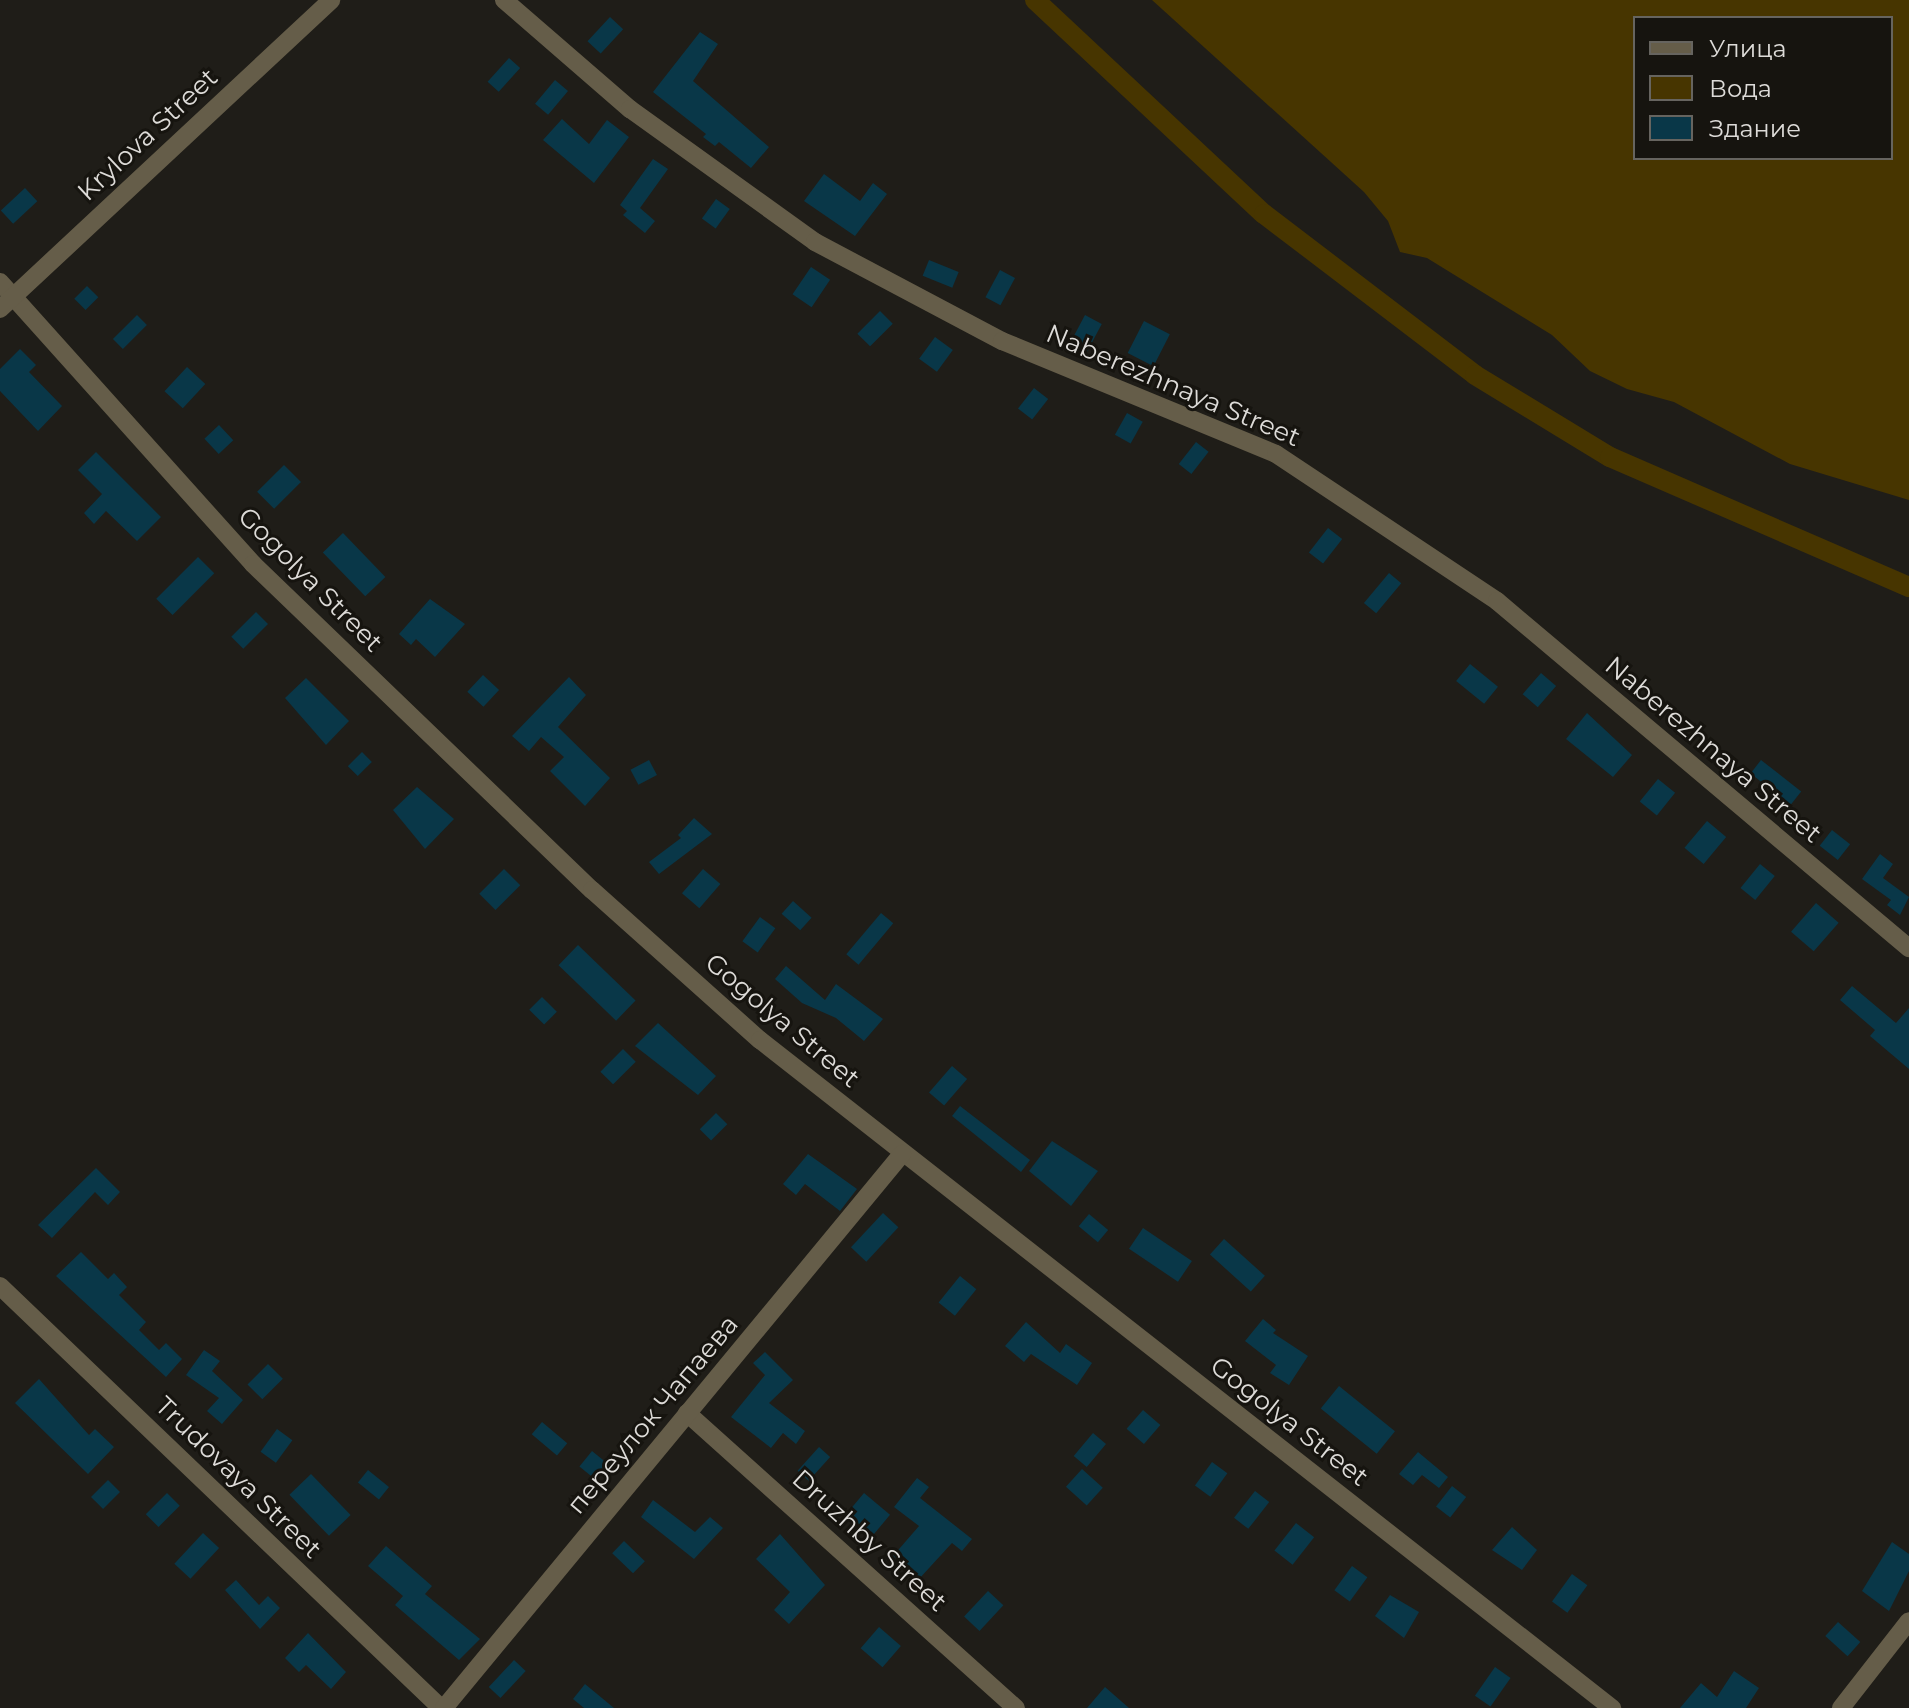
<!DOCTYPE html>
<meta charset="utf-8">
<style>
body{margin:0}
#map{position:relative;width:1909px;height:1708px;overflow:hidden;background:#1f1d18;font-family:Montserrat,sans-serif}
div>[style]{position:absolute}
.water>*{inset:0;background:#473500}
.canal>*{height:20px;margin:-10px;padding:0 10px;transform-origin:10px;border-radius:10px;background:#473500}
.building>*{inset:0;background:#093748;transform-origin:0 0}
.minor>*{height:18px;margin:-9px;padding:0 9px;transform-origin:9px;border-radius:9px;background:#655d49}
span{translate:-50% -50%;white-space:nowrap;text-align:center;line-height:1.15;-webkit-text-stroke:6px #16140f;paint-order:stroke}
.street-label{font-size:26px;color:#dddbd8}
.legend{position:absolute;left:1633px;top:16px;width:260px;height:144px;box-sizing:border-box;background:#16140f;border:2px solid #66645f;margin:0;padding:10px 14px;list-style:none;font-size:24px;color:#dddbd8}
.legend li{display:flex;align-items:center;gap:16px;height:40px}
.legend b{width:40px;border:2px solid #66645f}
</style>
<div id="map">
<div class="water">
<div style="clip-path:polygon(evenodd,1152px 0,1909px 0,1909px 500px,1790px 464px,1674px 402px,1627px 389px,1590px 371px,1552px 335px,1427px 258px,1400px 252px,1388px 221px,1364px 192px,1152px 0,1635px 18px,1891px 18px,1891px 158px,1635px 158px,1635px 18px)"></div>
</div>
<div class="canal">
<div style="left:1035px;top:0;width:313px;rotate:43.1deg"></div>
<div style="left:1264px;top:214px;width:265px;rotate:37.3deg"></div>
<div style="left:1475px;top:375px;width:158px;rotate:31.3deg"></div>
<div style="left:1610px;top:457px;width:326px;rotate:23.5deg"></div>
</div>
<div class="building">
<div style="left:610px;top:17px;width:18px;height:33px;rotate:43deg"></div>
<div style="clip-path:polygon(700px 32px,718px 44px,693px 81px,769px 147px,751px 168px,719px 142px,715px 146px,703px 137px,706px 134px,653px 92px)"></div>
<div style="left:509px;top:58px;width:15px;height:32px;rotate:42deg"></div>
<div style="left:555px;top:80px;width:17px;height:31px;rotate:40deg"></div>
<div style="clip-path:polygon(562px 119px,589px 144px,607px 120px,629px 137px,594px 183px,543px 140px)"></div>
<div style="clip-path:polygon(653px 159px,668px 169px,640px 208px,655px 221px,645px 233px,623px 215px,627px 211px,620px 205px)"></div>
<div style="clip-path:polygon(824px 174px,860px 201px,873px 183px,887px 194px,855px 236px,804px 201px)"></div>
<div style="left:25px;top:188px;width:18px;height:33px;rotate:47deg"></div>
<div style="left:716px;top:199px;width:17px;height:24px;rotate:36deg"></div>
<div style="left:929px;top:260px;width:32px;height:17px;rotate:22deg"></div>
<div style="left:811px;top:267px;width:23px;height:33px;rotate:34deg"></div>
<div style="left:1000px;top:270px;width:17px;height:31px;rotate:28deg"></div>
<div style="left:87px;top:286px;width:16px;height:18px;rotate:45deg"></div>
<div style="left:880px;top:311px;width:18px;height:32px;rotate:45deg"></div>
<div style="left:137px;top:315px;width:14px;height:34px;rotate:45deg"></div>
<div style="left:1085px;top:315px;width:19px;height:34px;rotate:28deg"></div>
<div style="left:1144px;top:321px;width:29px;height:36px;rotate:27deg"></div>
<div style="left:935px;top:337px;width:22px;height:27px;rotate:36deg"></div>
<div style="clip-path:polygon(20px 349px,36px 365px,29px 372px,62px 406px,38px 431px,0 391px,0 369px)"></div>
<div style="left:187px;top:367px;width:25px;height:33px;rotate:43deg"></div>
<div style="left:1034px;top:388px;width:18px;height:26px;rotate:38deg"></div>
<div style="left:1127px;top:413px;width:18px;height:25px;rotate:29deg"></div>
<div style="left:219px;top:425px;width:21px;height:20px;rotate:47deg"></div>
<div style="left:1196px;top:442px;width:16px;height:28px;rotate:38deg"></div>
<div style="clip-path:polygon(96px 452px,161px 517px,137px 541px,106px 511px,94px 524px,84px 513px,102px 494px,78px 470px)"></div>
<div style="left:284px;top:465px;width:24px;height:38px;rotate:45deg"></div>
<div style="left:1328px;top:528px;width:18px;height:31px;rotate:38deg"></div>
<div style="left:343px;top:533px;width:61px;height:28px;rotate:46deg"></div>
<div style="left:198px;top:557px;width:23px;height:59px;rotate:45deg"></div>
<div style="left:1389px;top:573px;width:16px;height:39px;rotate:40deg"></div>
<div style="clip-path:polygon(430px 599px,465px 624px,435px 657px,416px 639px,411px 645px,399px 634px)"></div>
<div style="left:256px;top:612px;width:17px;height:35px;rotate:45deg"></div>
<div style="left:1470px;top:664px;width:36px;height:22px;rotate:39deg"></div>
<div style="left:1541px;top:673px;width:20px;height:28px;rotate:41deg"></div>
<div style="left:483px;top:675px;width:22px;height:23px;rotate:43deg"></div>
<div style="clip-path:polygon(569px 677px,586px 695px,558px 727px,610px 778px,585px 806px,550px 771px,564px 757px,541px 737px,529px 751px,512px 736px)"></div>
<div style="clip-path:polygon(306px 678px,349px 721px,326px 745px,285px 698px)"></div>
<div style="clip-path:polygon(1587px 713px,1632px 755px,1613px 777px,1566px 739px)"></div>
<div style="left:362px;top:752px;width:14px;height:20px;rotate:45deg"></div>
<div style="left:649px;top:760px;width:17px;height:21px;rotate:62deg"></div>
<div style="left:1761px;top:760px;width:51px;height:17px;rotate:38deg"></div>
<div style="left:1658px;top:779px;width:22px;height:29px;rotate:39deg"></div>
<div style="clip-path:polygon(417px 787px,454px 819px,425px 849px,393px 810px)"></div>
<div style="clip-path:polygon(694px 818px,712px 834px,659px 874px,649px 862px,681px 838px,678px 835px)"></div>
<div style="left:1707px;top:821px;width:25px;height:35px;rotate:40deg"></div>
<div style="left:1832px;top:830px;width:23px;height:20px;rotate:38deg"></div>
<div style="clip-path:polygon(1880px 854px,1893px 864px,1883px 878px,1909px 897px,1900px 915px,1887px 905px,1891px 900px,1862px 879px)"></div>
<div style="left:1760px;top:864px;width:19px;height:31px;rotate:39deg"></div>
<div style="left:504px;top:869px;width:23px;height:35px;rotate:45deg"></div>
<div style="left:703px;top:869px;width:23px;height:32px;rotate:41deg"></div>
<div style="left:793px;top:901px;width:25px;height:17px;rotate:42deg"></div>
<div style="left:1816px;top:903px;width:30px;height:38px;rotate:41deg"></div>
<div style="left:881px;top:913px;width:16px;height:54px;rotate:40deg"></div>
<div style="left:760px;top:917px;width:19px;height:30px;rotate:36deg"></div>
<div style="left:578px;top:945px;width:80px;height:28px;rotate:44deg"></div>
<div style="clip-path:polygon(786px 966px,825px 1000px,836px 984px,883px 1019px,864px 1041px,836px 1018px,802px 1003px,775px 979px)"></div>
<div style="clip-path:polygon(1852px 986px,1896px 1023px,1909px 1008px,1909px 1069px,1870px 1036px,1875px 1030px,1840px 1000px)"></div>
<div style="left:542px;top:997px;width:21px;height:18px;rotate:45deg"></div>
<div style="clip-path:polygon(658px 1023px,716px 1076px,698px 1095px,635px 1046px)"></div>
<div style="left:623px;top:1049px;width:18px;height:32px;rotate:45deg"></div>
<div style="left:952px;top:1066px;width:20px;height:35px;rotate:41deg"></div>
<div style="clip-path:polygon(960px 1106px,1030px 1160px,1021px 1172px,952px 1116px)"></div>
<div style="left:716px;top:1113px;width:16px;height:23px;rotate:45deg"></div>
<div style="clip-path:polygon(1052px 1141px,1098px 1171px,1071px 1206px,1029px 1171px)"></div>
<div style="clip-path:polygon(808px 1154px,857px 1189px,840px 1211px,805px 1184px,796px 1195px,783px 1184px)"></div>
<div style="clip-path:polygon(96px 1168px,120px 1192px,108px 1205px,95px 1192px,52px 1238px,38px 1225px)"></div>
<div style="left:883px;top:1213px;width:21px;height:47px;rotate:43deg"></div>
<div style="left:1089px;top:1214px;width:25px;height:16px;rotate:40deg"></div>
<div style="left:1143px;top:1228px;width:59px;height:25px;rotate:34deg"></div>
<div style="left:1224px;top:1239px;width:55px;height:21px;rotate:42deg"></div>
<div style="clip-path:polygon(81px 1252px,108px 1279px,114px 1273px,127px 1287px,119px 1295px,146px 1322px,139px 1330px,159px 1350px,166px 1343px,182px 1359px,166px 1377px,56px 1276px)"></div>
<div style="left:960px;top:1276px;width:21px;height:34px;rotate:39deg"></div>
<div style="clip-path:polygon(1263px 1319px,1276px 1330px,1273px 1333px,1308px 1356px,1289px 1385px,1270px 1373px,1276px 1365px,1245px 1341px)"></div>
<div style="clip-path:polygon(1026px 1322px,1060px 1353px,1066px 1344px,1092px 1363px,1077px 1385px,1031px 1354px,1024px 1362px,1005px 1346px)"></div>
<div style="clip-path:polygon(204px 1350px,220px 1361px,212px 1371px,243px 1400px,222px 1424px,207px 1411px,219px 1398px,186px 1375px)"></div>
<div style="clip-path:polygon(765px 1352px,793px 1380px,769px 1403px,805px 1431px,796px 1444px,783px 1433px,771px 1448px,731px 1417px,765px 1375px,753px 1363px)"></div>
<div style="left:268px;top:1364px;width:21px;height:29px;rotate:45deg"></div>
<div style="clip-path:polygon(39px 1379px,89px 1435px,95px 1429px,114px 1447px,88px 1474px,15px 1403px)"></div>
<div style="left:1339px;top:1386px;width:72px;height:29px;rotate:39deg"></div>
<div style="left:1143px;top:1410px;width:23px;height:25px;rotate:41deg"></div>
<div style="left:542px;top:1422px;width:33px;height:16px;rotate:40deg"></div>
<div style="left:277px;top:1429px;width:19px;height:28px;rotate:36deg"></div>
<div style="left:1093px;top:1433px;width:17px;height:30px;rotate:40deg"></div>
<div style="left:819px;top:1447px;width:15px;height:32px;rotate:42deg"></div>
<div style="left:592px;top:1451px;width:21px;height:20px;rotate:39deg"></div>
<div style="clip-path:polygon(1418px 1452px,1448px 1477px,1439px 1488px,1422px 1475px,1413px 1485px,1399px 1474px)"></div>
<div style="left:1212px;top:1462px;width:19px;height:29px;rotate:36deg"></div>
<div style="left:1082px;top:1469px;width:28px;height:24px;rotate:42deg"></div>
<div style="left:368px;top:1470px;width:27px;height:16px;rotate:39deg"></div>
<div style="left:311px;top:1474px;width:57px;height:30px;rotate:46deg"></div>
<div style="clip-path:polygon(917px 1478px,929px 1487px,920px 1498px,972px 1539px,962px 1551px,952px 1543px,919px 1579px,893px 1556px,919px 1526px,894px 1507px)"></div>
<div style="left:108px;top:1480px;width:17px;height:24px;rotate:45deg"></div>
<div style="left:1452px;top:1486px;width:18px;height:26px;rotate:38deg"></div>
<div style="left:1255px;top:1491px;width:18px;height:34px;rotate:38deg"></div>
<div style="left:167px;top:1493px;width:18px;height:30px;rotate:45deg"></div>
<div style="left:864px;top:1493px;width:34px;height:27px;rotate:40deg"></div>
<div style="clip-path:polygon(653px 1500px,695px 1532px,710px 1517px,723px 1528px,694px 1559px,641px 1517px)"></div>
<div style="left:1296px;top:1523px;width:23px;height:35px;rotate:38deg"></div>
<div style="clip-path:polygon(1512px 1527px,1537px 1550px,1522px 1570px,1492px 1550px)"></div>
<div style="left:203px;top:1533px;width:22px;height:42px;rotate:43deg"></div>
<div style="clip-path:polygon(780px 1534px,825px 1585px,789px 1624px,774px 1610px,790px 1592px,756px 1559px)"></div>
<div style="left:624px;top:1541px;width:29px;height:17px;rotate:44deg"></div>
<div style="clip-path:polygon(1892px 1542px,1909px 1554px,1909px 1571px,1889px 1611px,1862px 1591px)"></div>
<div style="clip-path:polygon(386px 1546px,432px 1586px,425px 1594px,480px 1639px,459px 1660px,395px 1605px,403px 1596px,368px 1566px)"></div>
<div style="left:1352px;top:1566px;width:19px;height:30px;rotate:36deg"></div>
<div style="left:1572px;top:1574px;width:19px;height:34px;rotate:36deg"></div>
<div style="clip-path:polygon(236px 1580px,259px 1605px,268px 1596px,280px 1608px,260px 1629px,225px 1590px)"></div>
<div style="left:988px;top:1591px;width:21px;height:35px;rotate:43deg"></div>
<div style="clip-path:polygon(1390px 1595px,1419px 1612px,1404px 1638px,1375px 1616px)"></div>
<div style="left:1838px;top:1622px;width:30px;height:19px;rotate:42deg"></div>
<div style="left:879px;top:1627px;width:29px;height:28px;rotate:41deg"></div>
<div style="clip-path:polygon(308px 1633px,346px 1672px,331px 1689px,306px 1665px,299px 1672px,285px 1658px)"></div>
<div style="left:514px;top:1660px;width:16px;height:37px;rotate:43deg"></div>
<div style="left:1495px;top:1667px;width:19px;height:35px;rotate:35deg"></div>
<div style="clip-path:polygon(1734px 1671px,1759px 1688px,1746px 1708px,1680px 1708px,1701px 1683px,1717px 1697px)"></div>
<div style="clip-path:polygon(585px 1684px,614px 1708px,584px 1708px,573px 1699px)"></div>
<div style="clip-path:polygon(1105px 1687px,1129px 1708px,1087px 1708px)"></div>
</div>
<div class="minor">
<div style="left:504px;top:0;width:167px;rotate:40.9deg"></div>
<div style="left:630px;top:109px;width:228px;rotate:35.7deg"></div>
<div style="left:815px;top:242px;width:212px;rotate:27.9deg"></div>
<div style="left:1002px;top:341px;width:296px;rotate:22.4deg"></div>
<div style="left:1276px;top:454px;width:265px;rotate:33.6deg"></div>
<div style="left:1497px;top:601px;width:539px;rotate:40.11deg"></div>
<div style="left:0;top:282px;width:379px;rotate:48.1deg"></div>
<div style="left:253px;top:564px;width:470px;rotate:43.9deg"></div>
<div style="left:592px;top:890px;width:225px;rotate:41.8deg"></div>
<div style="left:760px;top:1040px;width:1083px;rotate:38.1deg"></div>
<div style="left:0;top:309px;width:453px;rotate:-43deg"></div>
<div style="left:0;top:1286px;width:610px;rotate:43.74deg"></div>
<div style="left:687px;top:1413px;width:442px;rotate:41.9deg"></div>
<div style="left:444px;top:1708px;width:719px;rotate:-50.42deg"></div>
<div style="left:1841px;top:1708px;width:110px;rotate:-52deg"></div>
</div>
<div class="street-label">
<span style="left:148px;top:135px;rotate:-43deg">Krylova Street</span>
<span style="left:1173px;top:386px;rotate:23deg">Naberezhnaya Street</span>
<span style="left:310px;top:580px;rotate:45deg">Gogolya Street</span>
<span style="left:1713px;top:750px;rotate:40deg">Naberezhnaya Street</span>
<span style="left:782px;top:1021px;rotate:40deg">Gogolya Street</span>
<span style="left:653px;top:1415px;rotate:-50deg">переулок Чапаева</span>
<span style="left:1289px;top:1422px;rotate:38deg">Gogolya Street</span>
<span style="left:238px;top:1478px;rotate:44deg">Trudovaya Street</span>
<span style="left:869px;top:1541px;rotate:42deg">Druzhby Street</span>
</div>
<ul class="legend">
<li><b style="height:10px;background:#655d49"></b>Улица</li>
<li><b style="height:22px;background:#473500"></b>Вода</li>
<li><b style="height:22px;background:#093748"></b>Здание</li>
</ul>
</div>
